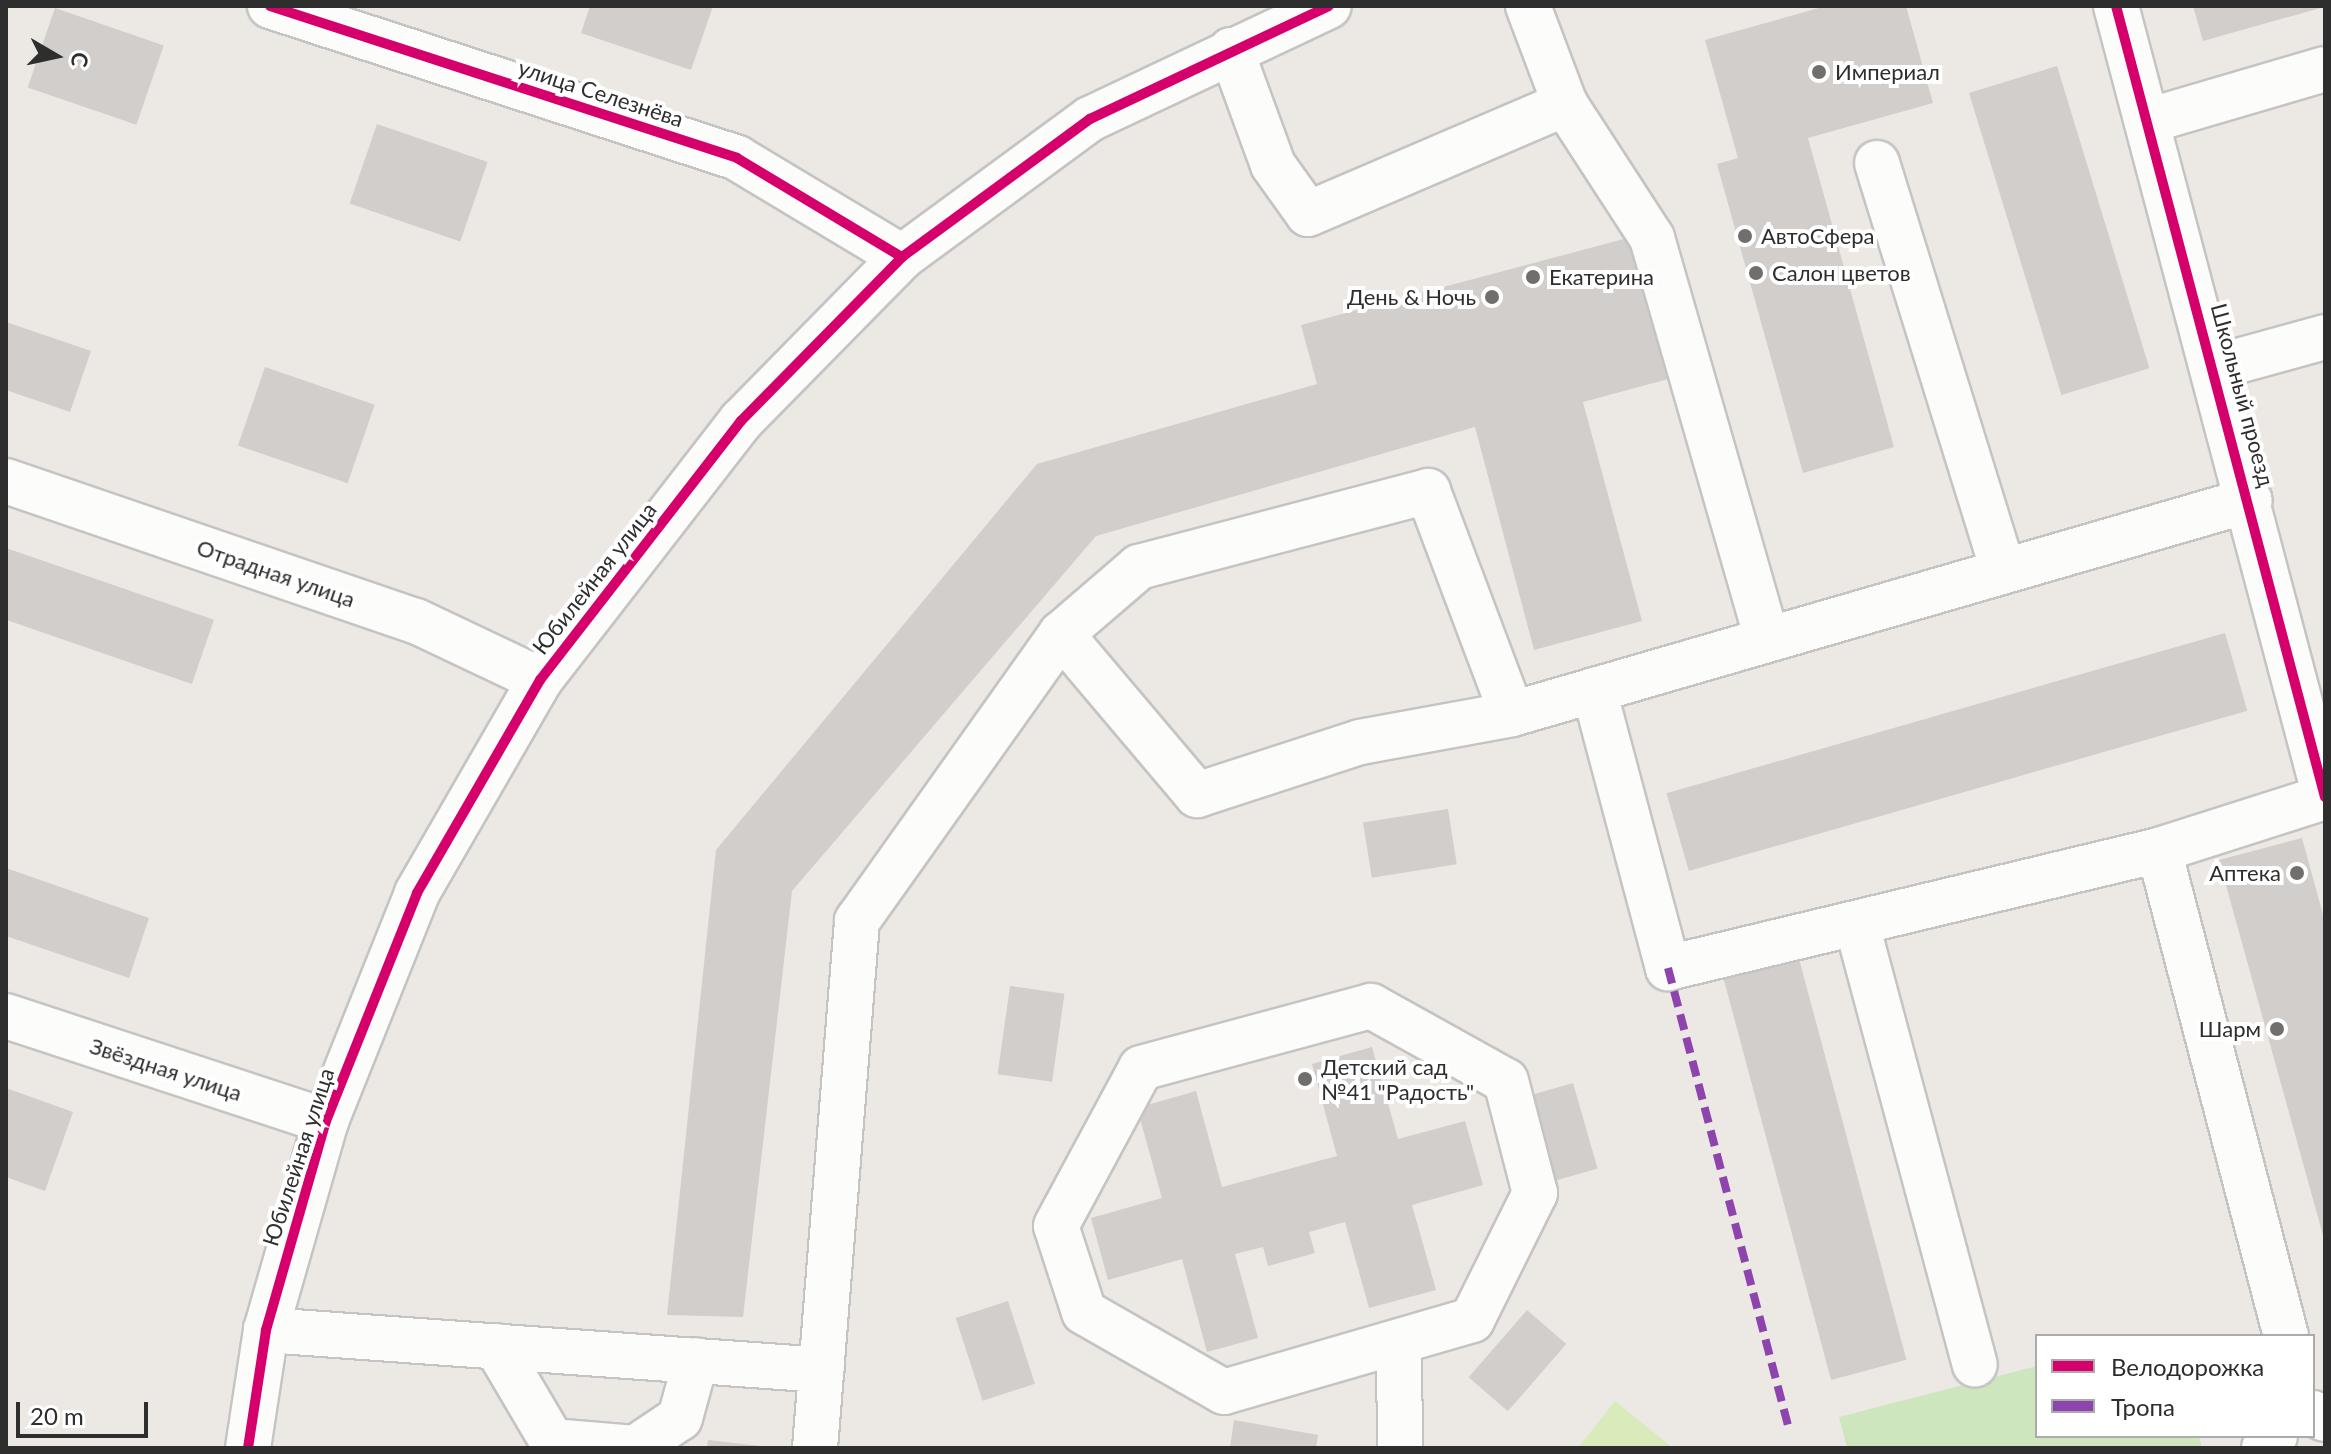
<!DOCTYPE html>
<meta charset="utf-8">
<style>
body{margin:0}
#map{position:relative;width:2331px;height:1454px;overflow:hidden;background:#ece8e4;font-family:Lato,sans-serif}
div>[style]{position:absolute}
.green>*{inset:0;background:#cee6be}
.pitch>*{inset:0;background:#d9eabb}
.building>*{inset:0;background:#d1cecb;transform-origin:0 0}
.roads{filter:drop-shadow(2px 0 #c5c4c5) drop-shadow(-2px 0 #c5c4c5) drop-shadow(0 2px #c5c4c5) drop-shadow(0 -2px #c5c4c5)}
.minor>*{height:44px;margin:-22px;padding:0 22px;transform-origin:22px;border-radius:22px;background:#fcfcfb}
.quiet>*{height:8px;margin-top:-4px;transform-origin:0;background:repeating-linear-gradient(90deg,#8e44ad 0 16px,transparent 0 24px)}
.cycleway>*{height:10px;margin:-5px;padding:0 5px;transform-origin:5px;border-radius:5px;background:#d6006c}
.dots>*{width:22px;height:22px;translate:-50% -50%;box-sizing:border-box;border:4px solid #fff;border-radius:50%}
span{translate:-50% -50%;white-space:nowrap;text-align:center;line-height:1.15;-webkit-text-stroke:8px #fff;paint-order:stroke}
.poi-label{font-size:22px;color:#2e2e2e}
.left{translate:0 -50%;text-align:left}
.right{translate:-100% -50%;text-align:right}
.street-label{font-size:22px;color:#2e2e2e}
.frame{position:absolute;inset:0;border:8px solid #2e2e2e;pointer-events:none}
.legend{position:absolute;left:2035px;top:1334px;width:280px;height:104px;box-sizing:border-box;background:#fff;border:2px solid #ababab;margin:0;padding:10px 14px;list-style:none;font-size:24px;color:#2e2e2e}
.legend li{display:flex;align-items:center;gap:16px;height:40px}
.legend b{width:40px;border:2px solid #ababab}
.north{position:absolute;left:16px;top:16px;width:80px;height:80px;-webkit-text-stroke:6px #fff;paint-order:stroke;rotate:99deg;font-size:22px;font-weight:700;line-height:32px;text-align:center;color:#2e2e2e}
.north::after{content:'';display:block;margin:auto;width:28px;height:36px;background:#2e2e2e;clip-path:polygon(50% 0,100% 100%,50% 72%,0 100%)}
.scale{position:absolute;left:16px;top:1402px;width:132px;height:36px;box-sizing:border-box;border:4px solid #2e2e2e;border-top:0;padding-left:10px;font-size:24px;line-height:28px;white-space:nowrap;color:#2e2e2e;-webkit-text-stroke:6px #fff;paint-order:stroke}
</style>
<div id="map">
<div class="green">
<div style="clip-path:polygon(2037px 1366px,2037px 1436px,2199px 1436px,2202px 1448px,1847px 1448px,1839px 1417px)"></div>
</div>
<div class="pitch">
<div style="clip-path:polygon(1615px 1401px,1673px 1448px,1578px 1448px)"></div>
</div>
<div class="building">
<div style="clip-path:polygon(590px 6px,713px 6px,691px 70px,581px 33px)"></div>
<div style="clip-path:polygon(1826px 6px,1906px 6px,1933px 103px,1808px 138px,1894px 447px,1803px 473px,1717px 164px,1738px 158px,1705px 40px)"></div>
<div style="clip-path:polygon(2193px 6px,2324px 6px,2324px 7px,2203px 41px)"></div>
<div style="left:55px;top:8px;width:115px;height:84px;rotate:19deg"></div>
<div style="left:2057px;top:66px;width:316px;height:92px;rotate:73deg"></div>
<div style="left:377px;top:124px;width:117px;height:84px;rotate:19deg"></div>
<div style="clip-path:polygon(1635px 236px,1672px 378px,1583px 402px,1642px 621px,1534px 650px,1475px 427px,1096px 536px,792px 891px,743px 1317px,667px 1315px,716px 850px,1037px 464px,1317px 384px,1301px 325px)"></div>
<div style="clip-path:polygon(6px 322px,91px 351px,70px 412px,6px 390px)"></div>
<div style="left:265px;top:367px;width:116px;height:83px;rotate:19deg"></div>
<div style="left:6px;top:548px;width:220px;height:68px;rotate:19deg"></div>
<div style="left:2225px;top:633px;width:81px;height:581px;rotate:74deg"></div>
<div style="left:1448px;top:809px;width:56px;height:86px;rotate:81deg"></div>
<div style="clip-path:polygon(2302px 838px,2325px 922px,2324px 1239px,2219px 860px)"></div>
<div style="clip-path:polygon(6px 868px,149px 918px,129px 978px,6px 936px)"></div>
<div style="left:1798px;top:955px;width:419px;height:78px;rotate:75deg"></div>
<div style="left:1010px;top:986px;width:55px;height:89px;rotate:8deg"></div>
<div style="clip-path:polygon(1372px 1047px,1398px 1139px,1465px 1121px,1483px 1185px,1412px 1205px,1436px 1290px,1369px 1308px,1345px 1222px,1309px 1232px,1315px 1253px,1268px 1266px,1263px 1247px,1235px 1254px,1258px 1338px,1207px 1352px,1182px 1259px,1108px 1280px,1091px 1218px,1162px 1198px,1137px 1108px,1196px 1091px,1222px 1187px,1337px 1156px,1312px 1064px)"></div>
<div style="left:1573px;top:1083px;width:89px;height:54px;rotate:74deg"></div>
<div style="clip-path:polygon(6px 1088px,73px 1112px,45px 1191px,6px 1177px)"></div>
<div style="left:1008px;top:1301px;width:87px;height:55px;rotate:72deg"></div>
<div style="left:1527px;top:1310px;width:52px;height:89px;rotate:41deg"></div>
<div style="clip-path:polygon(1234px 1420px,1318px 1435px,1316px 1448px,1230px 1448px)"></div>
<div style="clip-path:polygon(708px 1440px,761px 1446px,761px 1448px,707px 1448px)"></div>
</div>
<div class="roads">
<div class="minor">
<div style="left:270px;top:6px;width:491px;rotate:18deg"></div>
<div style="left:737px;top:158px;width:192px;rotate:31deg"></div>
<div style="left:1528px;top:6px;width:105px;rotate:69.3deg"></div>
<div style="left:1565px;top:104px;width:160px;rotate:57deg"></div>
<div style="left:1652px;top:238px;width:417px;rotate:74deg"></div>
<div style="left:1231px;top:50px;width:122px;rotate:69.9deg"></div>
<div style="left:1273px;top:165px;width:60px;rotate:54.5deg"></div>
<div style="left:1308px;top:214px;width:280px;rotate:-23.2deg"></div>
<div style="left:2148px;top:121px;width:184px;rotate:-16.4deg"></div>
<div style="left:1877px;top:163px;width:427px;rotate:72.8deg"></div>
<div style="left:2216px;top:367px;width:113px;rotate:-15.4deg"></div>
<div style="left:6px;top:481px;width:433px;rotate:18.9deg"></div>
<div style="left:416px;top:621px;width:137px;rotate:25.4deg"></div>
<div style="left:1061px;top:634px;width:211px;rotate:49.8deg"></div>
<div style="left:1197px;top:795px;width:171px;rotate:-18deg"></div>
<div style="left:1360px;top:742px;width:155px;rotate:-10.4deg"></div>
<div style="left:1512px;top:714px;width:768px;rotate:-16.17deg"></div>
<div style="left:1594px;top:690px;width:288px;rotate:75.1deg"></div>
<div style="left:1668px;top:968px;width:505px;rotate:-13.51deg"></div>
<div style="left:2159px;top:850px;width:174px;rotate:-17.7deg"></div>
<div style="left:2325px;top:797px;width:818px;rotate:-104.8deg"></div>
<div style="left:2159px;top:850px;width:502px;rotate:75.36deg"></div>
<div style="left:1857px;top:925px;width:455px;rotate:75deg"></div>
<div style="left:1371px;top:1006px;width:154px;rotate:29.1deg"></div>
<div style="left:1506px;top:1081px;width:116px;rotate:75.5deg"></div>
<div style="left:1535px;top:1193px;width:142px;rotate:116.4deg"></div>
<div style="left:1472px;top:1320px;width:258px;rotate:163.8deg"></div>
<div style="left:1224px;top:1392px;width:161px;rotate:-150.3deg"></div>
<div style="left:1084px;top:1312px;width:90px;rotate:-108deg"></div>
<div style="left:1056px;top:1226px;width:179px;rotate:-61.7deg"></div>
<div style="left:1141px;top:1068px;width:238px;rotate:-15.1deg"></div>
<div style="left:6px;top:1016px;width:337px;rotate:18.2deg"></div>
<div style="left:266px;top:1330px;width:557px;rotate:4.11deg"></div>
<div style="left:1399px;top:1342px;width:106px;rotate:89.5deg"></div>
<div style="left:496px;top:1346px;width:110px;rotate:59.5deg"></div>
<div style="left:552px;top:1441px;width:83px;rotate:4.8deg"></div>
<div style="left:2313px;top:1413px;width:13px;rotate:27deg"></div>
<div style="left:248px;top:1448px;width:119px;rotate:-81.3deg"></div>
<div style="left:266px;top:1330px;width:217px;rotate:-74deg"></div>
<div style="left:326px;top:1121px;width:245px;rotate:-68.2deg"></div>
<div style="left:417px;top:893px;width:246px;rotate:-60deg"></div>
<div style="left:540px;top:680px;width:328px;rotate:-52.2deg"></div>
<div style="left:741px;top:421px;width:230px;rotate:-45.5deg"></div>
<div style="left:902px;top:257px;width:233px;rotate:-36.3deg"></div>
<div style="left:1090px;top:119px;width:264px;rotate:-25.3deg"></div>
<div style="left:635px;top:1448px;width:54px;rotate:-33.7deg"></div>
<div style="left:680px;top:1418px;width:60px;rotate:-74.6deg"></div>
<div style="left:815px;top:1448px;width:529px;rotate:-85.44deg"></div>
<div style="left:857px;top:921px;width:352px;rotate:-54.6deg"></div>
<div style="left:1061px;top:634px;width:103px;rotate:-40.7deg"></div>
<div style="left:1139px;top:567px;width:299px;rotate:-14.7deg"></div>
<div style="left:1428px;top:491px;width:238px;rotate:69.4deg"></div>
<div style="left:2264px;top:1448px;width:16px;rotate:-47deg"></div>
</div>
</div>
<div class="quiet">
<div style="left:1668px;top:968px;width:480px;rotate:75.3deg"></div>
</div>
<div class="cycleway">
<div style="left:270px;top:6px;width:491px;rotate:18deg"></div>
<div style="left:737px;top:158px;width:192px;rotate:31deg"></div>
<div style="left:2116px;top:6px;width:818px;rotate:75.2deg"></div>
<div style="left:248px;top:1448px;width:119px;rotate:-81.3deg"></div>
<div style="left:266px;top:1330px;width:217px;rotate:-74deg"></div>
<div style="left:326px;top:1121px;width:245px;rotate:-68.2deg"></div>
<div style="left:417px;top:893px;width:246px;rotate:-60deg"></div>
<div style="left:540px;top:680px;width:328px;rotate:-52.2deg"></div>
<div style="left:741px;top:421px;width:230px;rotate:-45.5deg"></div>
<div style="left:902px;top:257px;width:233px;rotate:-36.3deg"></div>
<div style="left:1090px;top:119px;width:264px;rotate:-25.3deg"></div>
</div>
<div class="dots">
<div style="left:1819px;top:72px;background:#706f6e"></div>
<div style="left:1745px;top:236px;background:#706f6e"></div>
<div style="left:1756px;top:273px;background:#706f6e"></div>
<div style="left:1533px;top:277px;background:#706f6e"></div>
<div style="left:1492px;top:297px;background:#706f6e"></div>
<div style="left:2297px;top:873px;background:#706f6e"></div>
<div style="left:2277px;top:1029px;background:#706f6e"></div>
<div style="left:1305px;top:1079px;background:#706f6e"></div>
</div>
<div class="poi-label">
<span class="left" style="left:1835px;top:72px">Империал</span>
<span class="left" style="left:1761px;top:236px">АвтоСфера</span>
<span class="left" style="left:1772px;top:273px">Салон цветов</span>
<span class="left" style="left:1549px;top:277px">Екатерина</span>
<span class="right" style="left:1476px;top:297px">День &amp; Ночь</span>
<span class="right" style="left:2281px;top:873px">Аптека</span>
<span class="right" style="left:2261px;top:1029px">Шарм</span>
<span class="left" style="left:1321px;top:1079px">Детский сад<br>№41 "Радость"</span>
</div>
<div class="street-label">
<span style="left:601px;top:93px;rotate:18deg">улица Селезнёва</span>
<span style="left:2243px;top:395px;rotate:75deg">Школьный проезд</span>
<span style="left:276px;top:573px;rotate:19deg">Отрадная улица</span>
<span style="left:594px;top:578px;rotate:-52deg">Юбилейная улица</span>
<span style="left:166px;top:1069px;rotate:18deg">Звёздная улица</span>
<span style="left:298px;top:1157px;rotate:-72deg">Юбилейная улица</span>
</div>
<div class="frame"></div>
<ul class="legend">
<li><b style="height:10px;background:#d6006c"></b>Велодорожка</li>
<li><b style="height:10px;background:#8e44ad"></b>Тропа</li>
</ul>
<div class="north">С</div>
<div class="scale">20 m</div>
</div>
